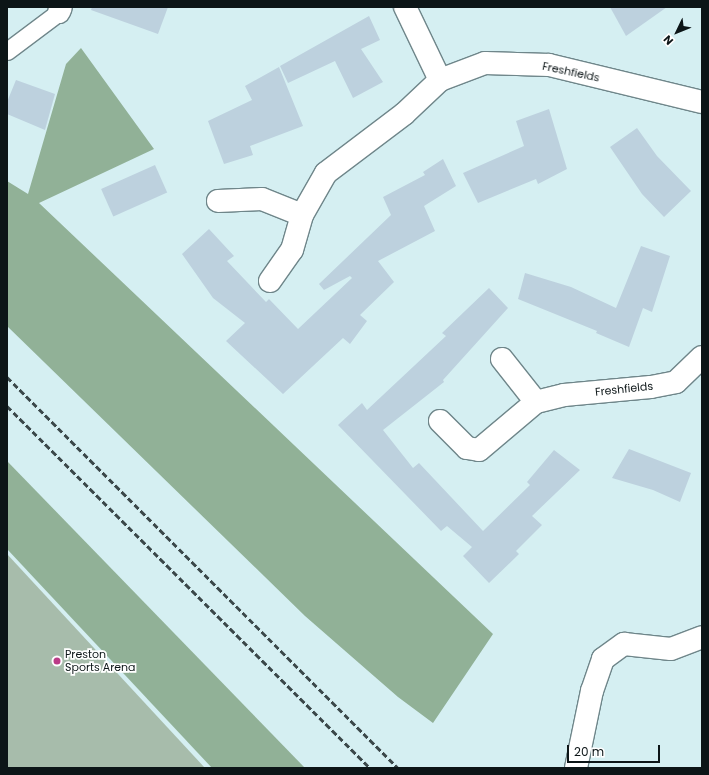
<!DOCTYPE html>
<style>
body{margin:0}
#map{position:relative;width:709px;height:775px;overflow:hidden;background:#d5eff2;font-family:Poppins,sans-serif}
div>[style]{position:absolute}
.green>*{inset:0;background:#a7bcab}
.forest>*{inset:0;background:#91b197}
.building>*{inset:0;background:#bdd1de;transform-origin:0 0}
.roads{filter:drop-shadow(1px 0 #6f868a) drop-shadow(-1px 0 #6f868a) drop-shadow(0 1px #6f868a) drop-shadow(0 -1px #6f868a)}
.lane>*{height:17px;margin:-8.5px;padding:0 8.5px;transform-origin:8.5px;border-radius:8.5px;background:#fff}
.street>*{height:22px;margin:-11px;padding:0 11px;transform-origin:11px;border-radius:11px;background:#fff}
.rail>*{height:3px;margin-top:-1.5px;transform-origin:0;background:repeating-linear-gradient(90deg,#3a4749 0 6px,transparent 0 9px)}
.dots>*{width:11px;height:11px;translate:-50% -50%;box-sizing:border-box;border:2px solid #fff;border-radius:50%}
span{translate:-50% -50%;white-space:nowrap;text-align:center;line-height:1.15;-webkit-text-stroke:3.5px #fff;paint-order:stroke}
.street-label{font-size:11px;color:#0c1517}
.poi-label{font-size:11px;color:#0c1517}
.left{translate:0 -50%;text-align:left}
.frame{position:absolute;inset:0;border:8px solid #0c1517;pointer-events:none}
.north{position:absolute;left:657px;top:12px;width:40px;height:40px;-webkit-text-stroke:3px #fff;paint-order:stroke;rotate:227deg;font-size:11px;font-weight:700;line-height:16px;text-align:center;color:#0c1517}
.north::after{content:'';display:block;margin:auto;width:14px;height:18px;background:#0c1517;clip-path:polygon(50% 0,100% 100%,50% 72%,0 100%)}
.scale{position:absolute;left:567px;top:745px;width:93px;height:18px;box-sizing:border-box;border:2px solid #0c1517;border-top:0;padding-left:5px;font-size:12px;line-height:14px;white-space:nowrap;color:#0c1517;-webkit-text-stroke:3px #fff;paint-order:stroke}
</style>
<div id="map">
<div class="green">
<div style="clip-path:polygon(7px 554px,205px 768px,7px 768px)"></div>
</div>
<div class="forest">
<div style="clip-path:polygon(81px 48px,154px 149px,39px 203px,493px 634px,433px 723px,398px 697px,305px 616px,7px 326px,7px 181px,28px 194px,66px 64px)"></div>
<div style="clip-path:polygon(7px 461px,305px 768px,212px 768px,7px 549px)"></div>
</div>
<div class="building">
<div style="clip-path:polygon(92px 7px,168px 7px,158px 34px,91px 10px)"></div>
<div style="clip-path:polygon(610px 7px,667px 7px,626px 36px)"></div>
<div style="clip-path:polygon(369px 16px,380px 40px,361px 49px,383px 82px,353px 98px,335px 61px,288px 83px,280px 66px)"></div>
<div style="clip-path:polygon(279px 67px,303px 126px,250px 146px,253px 155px,224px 164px,208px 121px,252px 100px,245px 86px)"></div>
<div style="clip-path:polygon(16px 80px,55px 94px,45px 130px,7px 114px,7px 102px)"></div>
<div style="clip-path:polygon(549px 109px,567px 169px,538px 184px,536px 179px,478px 203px,463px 173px,524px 146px,516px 121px)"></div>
<div style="clip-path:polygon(637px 128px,657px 156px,691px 191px,664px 217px,642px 194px,610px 147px)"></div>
<div style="clip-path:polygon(443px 159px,456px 186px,424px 206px,435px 231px,378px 261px,394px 282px,360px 315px,367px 321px,350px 344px,343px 338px,283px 394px,226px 341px,245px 323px,213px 298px,182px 254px,209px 229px,234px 256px,227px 261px,266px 302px,269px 299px,298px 329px,352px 278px,350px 276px,324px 290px,319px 284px,391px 215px,383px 197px,425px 175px,423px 172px)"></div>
<div style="left:155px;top:165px;width:30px;height:59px;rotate:66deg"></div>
<div style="clip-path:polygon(641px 246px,670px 256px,652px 312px,643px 308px,629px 347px,596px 333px,597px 331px,518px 299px,525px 273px,571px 287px,616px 308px)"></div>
<div style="clip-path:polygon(489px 288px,508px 308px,443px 380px,444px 382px,383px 430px,413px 468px,419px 463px,483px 531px,530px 485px,527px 482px,554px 450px,580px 470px,532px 516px,542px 525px,516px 551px,519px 554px,489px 583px,463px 556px,472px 547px,447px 526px,441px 531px,338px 425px,362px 403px,367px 410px,446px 336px,442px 333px)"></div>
<div style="clip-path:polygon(629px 449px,691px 473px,680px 502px,653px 490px,612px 478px)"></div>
</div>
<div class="roads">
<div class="lane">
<div style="left:7px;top:51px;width:65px;rotate:-36.9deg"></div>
</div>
<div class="street">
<div style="left:405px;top:7px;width:81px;rotate:64.4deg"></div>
<div style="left:59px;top:12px;width:5px;rotate:-68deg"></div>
<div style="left:218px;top:201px;width:44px;rotate:-2.6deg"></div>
<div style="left:262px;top:199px;width:43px;rotate:21.8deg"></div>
<div style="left:270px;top:281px;width:38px;rotate:-55deg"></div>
<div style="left:292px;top:250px;width:36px;rotate:-74deg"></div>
<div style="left:302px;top:215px;width:48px;rotate:-60.3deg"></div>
<div style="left:326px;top:173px;width:98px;rotate:-37.1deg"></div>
<div style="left:404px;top:114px;width:50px;rotate:-43.4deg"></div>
<div style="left:440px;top:80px;width:48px;rotate:-20.7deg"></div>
<div style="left:485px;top:63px;width:64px;rotate:1.8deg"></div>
<div style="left:549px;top:65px;width:157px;rotate:13.6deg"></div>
<div style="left:502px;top:359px;width:55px;rotate:51.7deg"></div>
<div style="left:440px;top:421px;width:38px;rotate:45deg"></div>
<div style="left:467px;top:448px;width:12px;rotate:9deg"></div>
<div style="left:479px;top:450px;width:75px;rotate:-40.1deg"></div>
<div style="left:536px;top:402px;width:29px;rotate:-14deg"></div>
<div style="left:564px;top:395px;width:87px;rotate:-5.3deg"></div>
<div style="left:651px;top:387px;width:25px;rotate:-11deg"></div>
<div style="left:676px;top:382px;width:36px;rotate:-44deg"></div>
<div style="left:576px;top:768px;width:79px;rotate:-78.3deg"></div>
<div style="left:592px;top:691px;width:34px;rotate:-71deg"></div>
<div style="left:603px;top:659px;width:26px;rotate:-36deg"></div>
<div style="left:624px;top:644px;width:47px;rotate:6.1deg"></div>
<div style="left:671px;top:649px;width:33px;rotate:-21deg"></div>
</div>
</div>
<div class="rail">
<div style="left:7px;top:377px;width:553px;rotate:45deg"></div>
<div style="left:7px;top:406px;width:513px;rotate:44.92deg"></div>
</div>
<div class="dots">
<div style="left:57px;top:661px;background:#bb3b87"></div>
</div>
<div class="street-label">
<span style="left:571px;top:72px;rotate:12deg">Freshfields</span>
<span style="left:624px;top:389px;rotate:-6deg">Freshfields</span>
</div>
<div class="poi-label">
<span class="left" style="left:65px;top:661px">Preston<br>Sports Arena</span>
</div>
<div class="frame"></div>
<div class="north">N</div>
<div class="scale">20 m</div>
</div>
